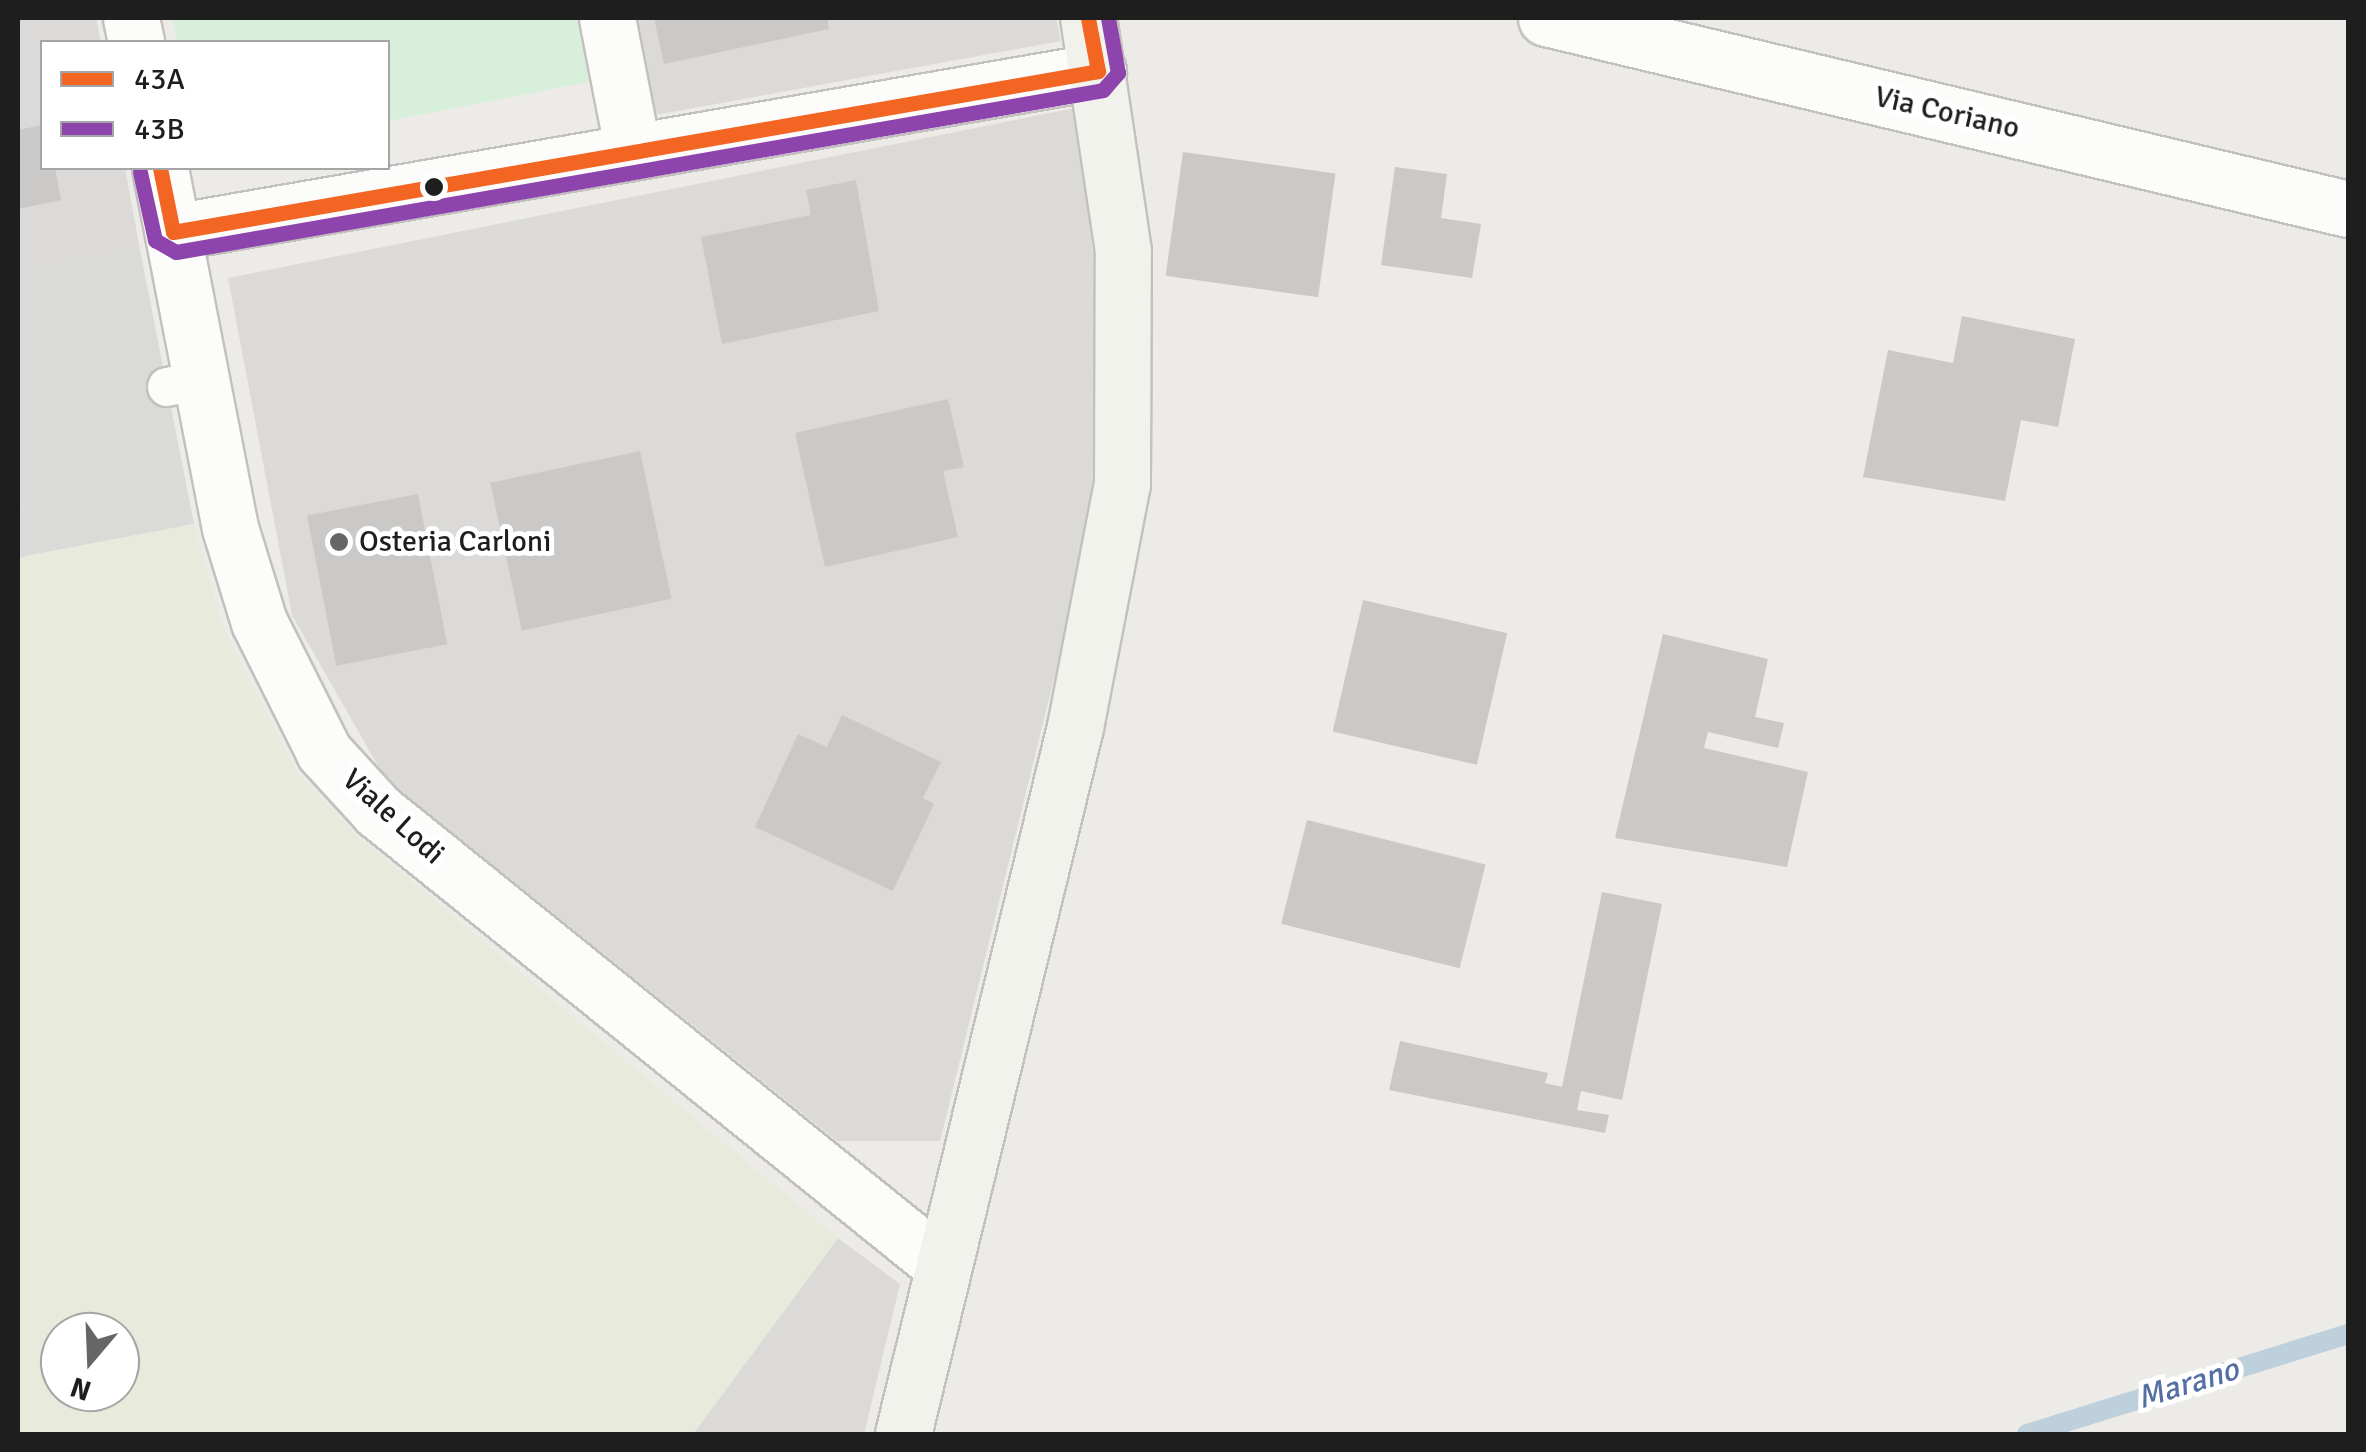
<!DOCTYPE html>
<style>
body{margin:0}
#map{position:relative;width:2366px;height:1452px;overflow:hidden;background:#ecebe7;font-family:Signika,sans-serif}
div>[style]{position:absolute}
.residential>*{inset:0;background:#dbdad8}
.religious>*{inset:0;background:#dadad8}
.farmland>*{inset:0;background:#e8ebdb}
.park>*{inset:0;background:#d7efdb}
.stream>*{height:20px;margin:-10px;padding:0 10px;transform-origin:10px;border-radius:10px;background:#bed0dc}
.building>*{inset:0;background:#cac9c7;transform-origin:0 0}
.roads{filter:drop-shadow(2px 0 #c2c1bf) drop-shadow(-2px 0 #c2c1bf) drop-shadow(0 2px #c2c1bf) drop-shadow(0 -2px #c2c1bf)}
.service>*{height:38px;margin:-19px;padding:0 19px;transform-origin:19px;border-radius:19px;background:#fcfcfb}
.minor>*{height:55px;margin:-27.5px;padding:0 27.5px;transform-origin:27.5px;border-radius:27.5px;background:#fcfcfb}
.secondary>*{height:55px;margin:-27.5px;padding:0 27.5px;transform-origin:27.5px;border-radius:27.5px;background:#f0f2eb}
.bus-1>*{height:15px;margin:-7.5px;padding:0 7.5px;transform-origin:7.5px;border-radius:7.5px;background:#f26522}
.bus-2>*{height:15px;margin:-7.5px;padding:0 7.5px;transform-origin:7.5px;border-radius:7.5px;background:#8e44ad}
.dots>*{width:28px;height:28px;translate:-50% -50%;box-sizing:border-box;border:5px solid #fff;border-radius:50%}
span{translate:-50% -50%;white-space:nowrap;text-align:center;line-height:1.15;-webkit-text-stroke:10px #fff;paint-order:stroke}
.street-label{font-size:30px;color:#1e1e1e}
.poi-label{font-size:30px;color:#1e1e1e}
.left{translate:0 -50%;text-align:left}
.water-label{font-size:32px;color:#556ea3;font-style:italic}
.frame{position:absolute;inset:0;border:20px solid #1e1e1e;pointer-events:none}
.legend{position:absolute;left:40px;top:40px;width:350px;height:130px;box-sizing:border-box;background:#fff;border:2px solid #a5a5a5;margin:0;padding:12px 18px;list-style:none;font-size:30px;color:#1e1e1e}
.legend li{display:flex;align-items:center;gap:20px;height:50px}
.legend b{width:50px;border:2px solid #a5a5a5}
.north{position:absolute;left:40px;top:1312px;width:100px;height:100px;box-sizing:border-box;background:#fff;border:2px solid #a5a5a5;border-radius:50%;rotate:199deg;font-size:28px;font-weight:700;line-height:40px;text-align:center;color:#1e1e1e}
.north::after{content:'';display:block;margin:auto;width:35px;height:45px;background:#666664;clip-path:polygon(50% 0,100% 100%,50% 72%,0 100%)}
</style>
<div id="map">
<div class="residential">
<i style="clip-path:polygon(18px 18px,96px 18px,101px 42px,42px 42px,42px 168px,125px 168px,140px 250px,18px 274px)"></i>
<i style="clip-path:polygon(635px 18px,1056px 18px,1061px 41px,655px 115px)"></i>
<i style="clip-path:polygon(1075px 108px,1101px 318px,1096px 456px,1076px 589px,940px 1141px,837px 1141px,385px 778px,292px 615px,228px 278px)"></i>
<i style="clip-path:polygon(18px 485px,31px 555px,18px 558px)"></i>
<i style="clip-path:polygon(838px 1238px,900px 1284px,864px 1434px,693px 1434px)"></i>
</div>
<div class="religious">
<i style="clip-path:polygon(140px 250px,194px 524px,31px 555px,18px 485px,18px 274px)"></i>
</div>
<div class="farmland">
<i style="clip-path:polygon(evenodd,194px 524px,223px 627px,297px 773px,359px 838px,838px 1238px,693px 1434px,18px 1434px,18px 558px,194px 524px,60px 1332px,120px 1332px,120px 1392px,60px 1392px,60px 1332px)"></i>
</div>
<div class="park">
<i style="clip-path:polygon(172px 18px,581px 18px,594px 81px,388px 121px,388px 42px,177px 42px)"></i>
</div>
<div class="stream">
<i style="left:2027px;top:1434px;width:336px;rotate:-17.3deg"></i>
</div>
<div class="building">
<i style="clip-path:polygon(654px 18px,827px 18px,829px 29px,664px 64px)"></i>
<i style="clip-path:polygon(42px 125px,42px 168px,55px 168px,61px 200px,18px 209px,18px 130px)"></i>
<i style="left:1183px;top:152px;width:154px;height:125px;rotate:8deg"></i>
<i style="clip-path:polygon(1395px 167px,1447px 174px,1441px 218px,1481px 224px,1472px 278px,1381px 265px)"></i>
<i style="clip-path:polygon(856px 180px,879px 311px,722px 344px,701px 237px,811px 215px,806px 190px)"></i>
<i style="clip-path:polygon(1962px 316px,2075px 339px,2058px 427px,2021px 420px,2005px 501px,1863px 477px,1888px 350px,1953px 363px)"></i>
<i style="clip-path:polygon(948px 399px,964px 467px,943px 471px,958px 537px,825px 567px,795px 433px)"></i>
<i style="left:640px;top:451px;width:151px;height:153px;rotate:78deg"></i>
<i style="left:418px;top:494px;width:153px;height:113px;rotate:79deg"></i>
<i style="left:1363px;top:600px;width:148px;height:135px;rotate:13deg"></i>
<i style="clip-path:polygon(1663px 634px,1768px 659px,1755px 717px,1784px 723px,1778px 748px,1708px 732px,1704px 748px,1808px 772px,1787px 867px,1615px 838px)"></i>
<i style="clip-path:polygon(842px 715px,941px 762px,923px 798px,934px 804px,893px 891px,755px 827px,798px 734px,827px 747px)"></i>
<i style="left:1307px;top:820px;width:184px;height:107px;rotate:14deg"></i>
<i style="clip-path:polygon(1602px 892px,1662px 904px,1622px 1100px,1581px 1091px,1577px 1110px,1609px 1115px,1605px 1133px,1389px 1090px,1400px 1041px,1548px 1073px,1545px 1083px,1562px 1087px)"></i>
</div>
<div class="roads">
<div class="service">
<i style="left:167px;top:387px;width:35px;rotate:-12deg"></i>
</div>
<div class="minor">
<i style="left:131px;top:18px;width:25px;rotate:78deg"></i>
<i style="left:607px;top:18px;width:136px;rotate:79deg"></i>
<i style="left:1546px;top:18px;width:824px;rotate:13.4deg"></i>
<i style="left:160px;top:168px;width:367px;rotate:79deg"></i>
<i style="left:230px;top:528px;width:98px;rotate:72.9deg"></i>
<i style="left:259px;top:622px;width:145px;rotate:63.4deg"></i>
<i style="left:324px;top:752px;width:80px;rotate:47.5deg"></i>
<i style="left:378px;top:811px;width:722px;rotate:38.87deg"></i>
<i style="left:173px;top:232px;width:939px;rotate:-9.87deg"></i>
</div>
<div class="secondary">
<i style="left:903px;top:1434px;width:728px;rotate:-76.33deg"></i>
<i style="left:1075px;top:727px;width:248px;rotate:-79.1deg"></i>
<i style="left:1122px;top:484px;width:233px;rotate:-89.8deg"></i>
<i style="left:1123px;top:251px;width:236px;rotate:-98.5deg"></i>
</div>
</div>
<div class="bus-1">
<i style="left:160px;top:168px;width:65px;rotate:78.5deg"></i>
<i style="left:173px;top:232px;width:939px;rotate:-9.87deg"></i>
<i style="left:1098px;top:71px;width:54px;rotate:-100.7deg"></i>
</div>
<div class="bus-2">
<i style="left:140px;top:172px;width:70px;rotate:77.6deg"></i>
<i style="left:155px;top:240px;width:24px;rotate:30deg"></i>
<i style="left:176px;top:252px;width:941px;rotate:-9.91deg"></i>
<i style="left:1103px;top:90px;width:23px;rotate:-49deg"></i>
<i style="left:1118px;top:73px;width:56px;rotate:-100.3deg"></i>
</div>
<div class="dots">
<i style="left:434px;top:187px;background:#1e1e1e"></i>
<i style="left:339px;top:542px;background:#666664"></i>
</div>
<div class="street-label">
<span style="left:1947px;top:113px;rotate:13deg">Via Coriano</span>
<span style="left:393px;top:817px;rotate:42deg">Viale Lodi</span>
</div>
<div class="poi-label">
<span class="left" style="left:359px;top:542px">Osteria Carloni</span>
</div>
<div class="water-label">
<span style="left:2188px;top:1384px;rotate:-17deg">Marano</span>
</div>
<div class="frame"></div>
<ul class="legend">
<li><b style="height:12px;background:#f26522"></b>43A</li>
<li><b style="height:12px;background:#8e44ad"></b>43B</li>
</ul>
<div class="north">N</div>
</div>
